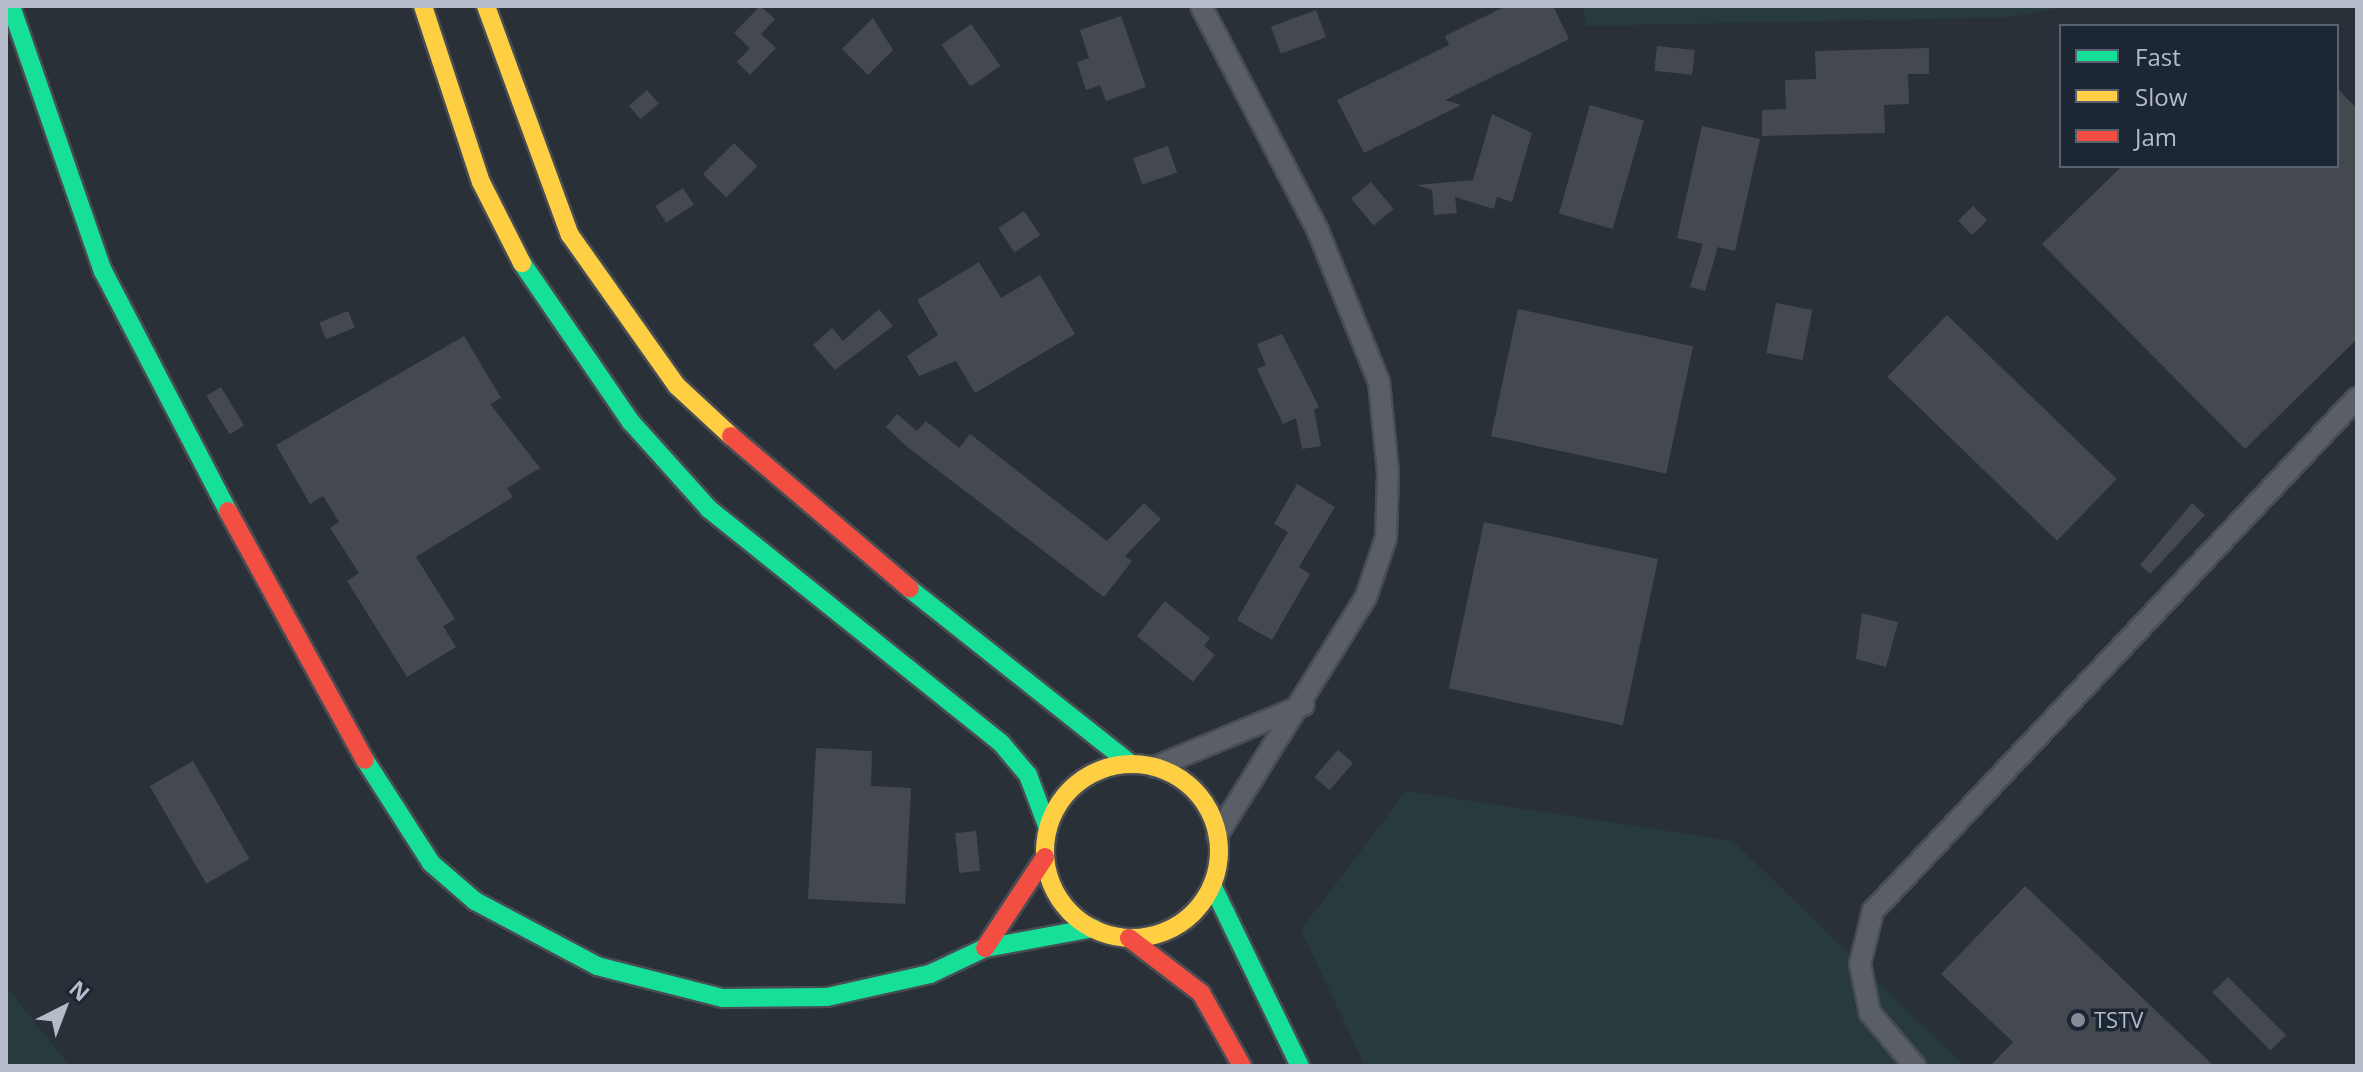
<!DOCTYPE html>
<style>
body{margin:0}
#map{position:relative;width:2363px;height:1072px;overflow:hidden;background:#2a3038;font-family:"Open Sans",sans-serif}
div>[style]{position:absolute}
.green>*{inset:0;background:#273a3e}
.building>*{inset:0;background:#444950;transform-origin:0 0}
.roads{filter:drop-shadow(2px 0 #484c53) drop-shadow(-2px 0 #484c53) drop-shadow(0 2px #484c53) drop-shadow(0 -2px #484c53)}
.street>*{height:20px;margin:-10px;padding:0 10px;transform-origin:10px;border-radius:10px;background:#5a5e66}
.fast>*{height:18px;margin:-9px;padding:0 9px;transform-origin:9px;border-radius:9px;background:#16e098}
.slow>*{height:18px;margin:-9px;padding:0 9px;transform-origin:9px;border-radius:9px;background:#ffcf43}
.slow>.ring{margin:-9px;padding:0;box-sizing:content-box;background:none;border:18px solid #ffcf43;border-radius:50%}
.jam>*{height:18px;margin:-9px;padding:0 9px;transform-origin:9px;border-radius:9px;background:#f24e42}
.dots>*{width:22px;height:22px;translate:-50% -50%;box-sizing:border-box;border:4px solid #1d2633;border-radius:50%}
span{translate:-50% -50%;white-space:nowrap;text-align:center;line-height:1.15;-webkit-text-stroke:7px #1d2633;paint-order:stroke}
.poi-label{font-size:22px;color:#b4bcc9}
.left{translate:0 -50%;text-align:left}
.frame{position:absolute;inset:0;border:8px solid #b4bcc9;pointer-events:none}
.legend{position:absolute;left:2059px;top:24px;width:280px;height:144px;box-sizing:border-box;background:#1d2633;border:2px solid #59626f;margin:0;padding:10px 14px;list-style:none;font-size:24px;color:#b4bcc9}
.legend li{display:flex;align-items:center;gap:16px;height:40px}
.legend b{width:40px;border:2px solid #59626f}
.north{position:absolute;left:24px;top:968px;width:80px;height:80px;-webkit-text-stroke:6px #1d2633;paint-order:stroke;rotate:42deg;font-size:22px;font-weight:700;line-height:32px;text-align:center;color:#b4bcc9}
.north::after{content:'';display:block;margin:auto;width:28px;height:36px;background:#b4bcc9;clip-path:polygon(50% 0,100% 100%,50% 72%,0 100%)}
</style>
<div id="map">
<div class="green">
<i style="clip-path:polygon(1584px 6px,2071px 6px,2011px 17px,1585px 26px)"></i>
<i style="clip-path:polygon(1406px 791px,1733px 841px,1964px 1066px,1365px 1066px,1301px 930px)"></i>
<i style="clip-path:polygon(6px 986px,70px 1066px,6px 1066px)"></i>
</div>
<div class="building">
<i style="clip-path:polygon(760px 6px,775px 19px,761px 34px,776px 48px,750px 75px,737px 62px,750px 48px,734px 33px)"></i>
<i style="clip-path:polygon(1506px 6px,1553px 6px,1569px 39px,1445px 100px,1461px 105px,1364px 153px,1337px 100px,1449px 45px,1445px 36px)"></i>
<i style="left:1316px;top:10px;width:29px;height:48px;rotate:70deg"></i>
<i style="clip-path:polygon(1121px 16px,1146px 87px,1106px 101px,1100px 85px,1086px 90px,1077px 62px,1089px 58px,1080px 30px)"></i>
<i style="clip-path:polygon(873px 18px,893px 50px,868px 75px,842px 49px)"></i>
<i style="left:971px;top:24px;width:51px;height:36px;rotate:55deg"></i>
<i style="left:1657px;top:46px;width:38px;height:25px;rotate:6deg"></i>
<i style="clip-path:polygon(1929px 48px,1929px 74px,1908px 74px,1909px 104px,1884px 105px,1885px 133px,1762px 136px,1762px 110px,1786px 109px,1785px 80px,1816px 79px,1815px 51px)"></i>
<i style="clip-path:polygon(2337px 88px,2357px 109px,2357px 339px,2245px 449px,2042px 244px,2122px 166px,2337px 166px)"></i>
<i style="left:647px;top:90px;width:18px;height:24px;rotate:49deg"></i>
<i style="left:1590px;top:105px;width:56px;height:113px;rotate:16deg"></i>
<i style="clip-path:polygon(1492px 114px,1532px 133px,1512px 202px,1497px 197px,1494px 209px,1455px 197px,1457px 213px,1434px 215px,1432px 190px,1417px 185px,1473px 180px)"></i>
<i style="clip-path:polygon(1702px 126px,1760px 139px,1735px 251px,1718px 247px,1705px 291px,1690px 287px,1703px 244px,1677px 238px)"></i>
<i style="left:734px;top:143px;width:33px;height:44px;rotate:45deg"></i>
<i style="left:1168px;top:146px;width:28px;height:37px;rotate:71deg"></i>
<i style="left:1371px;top:182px;width:35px;height:26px;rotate:50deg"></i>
<i style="left:683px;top:188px;width:20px;height:33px;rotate:57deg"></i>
<i style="left:1973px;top:206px;width:20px;height:21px;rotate:45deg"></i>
<i style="left:1024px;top:211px;width:29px;height:31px;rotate:56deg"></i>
<i style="clip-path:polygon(979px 262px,1001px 298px,1040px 275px,1075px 334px,975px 393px,956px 361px,919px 376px,907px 356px,938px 335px,917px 300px)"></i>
<i style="left:1776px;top:303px;width:37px;height:51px;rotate:11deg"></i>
<i style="clip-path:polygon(879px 309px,893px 326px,835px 370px,813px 345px,832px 328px,843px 341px)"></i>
<i style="left:1518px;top:309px;width:179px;height:130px;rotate:12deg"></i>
<i style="left:348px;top:311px;width:18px;height:31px;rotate:68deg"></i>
<i style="left:1947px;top:315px;width:236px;height:86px;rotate:44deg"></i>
<i style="clip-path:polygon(1282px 334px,1319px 407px,1314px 410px,1321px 446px,1302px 449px,1296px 418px,1283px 424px,1257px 369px,1266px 365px,1257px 344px)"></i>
<i style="clip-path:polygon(464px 336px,501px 398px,490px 404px,540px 468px,507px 488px,513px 497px,416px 557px,455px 619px,443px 626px,456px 647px,407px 677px,347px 581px,359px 573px,330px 528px,339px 522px,323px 496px,310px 504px,276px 445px)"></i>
<i style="left:221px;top:387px;width:45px;height:17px;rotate:59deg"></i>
<i style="clip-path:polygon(897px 414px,917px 431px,926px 421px,959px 448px,970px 434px,1107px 541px,1144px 503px,1161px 519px,1125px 556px,1132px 561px,1104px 597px,906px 446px,886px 427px)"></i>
<i style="clip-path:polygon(1297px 484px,1335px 507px,1299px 567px,1310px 574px,1272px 640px,1237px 620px,1288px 532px,1274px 524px)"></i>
<i style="clip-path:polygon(2192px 503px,2205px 515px,2150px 574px,2140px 565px)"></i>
<i style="left:1484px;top:522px;width:178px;height:170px;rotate:12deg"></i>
<i style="clip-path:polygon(1165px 601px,1210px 638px,1204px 646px,1215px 655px,1193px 682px,1137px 636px)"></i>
<i style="clip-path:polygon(1862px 613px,1898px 622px,1886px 667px,1856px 659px)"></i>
<i style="clip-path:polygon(816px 748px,872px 751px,871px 786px,911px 788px,905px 904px,808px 899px)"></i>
<i style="left:1338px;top:750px;width:20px;height:36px;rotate:41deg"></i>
<i style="left:193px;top:761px;width:113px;height:50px;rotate:60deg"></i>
<i style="left:976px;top:831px;width:40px;height:21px;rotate:84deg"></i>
<i style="clip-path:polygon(2025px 886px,2214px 1066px,1990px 1066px,2013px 1042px,1941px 974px)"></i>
<i style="left:2228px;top:977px;width:82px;height:22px;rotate:45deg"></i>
</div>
<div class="roads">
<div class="street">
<i style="left:1201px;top:6px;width:254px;rotate:62.5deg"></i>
<i style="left:1318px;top:231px;width:163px;rotate:68deg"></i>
<i style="left:1379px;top:382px;width:90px;rotate:84.3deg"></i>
<i style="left:1388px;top:472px;width:66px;rotate:91.7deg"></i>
<i style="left:1386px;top:538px;width:62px;rotate:108.7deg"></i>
<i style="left:1366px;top:597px;width:281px;rotate:122deg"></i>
<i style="left:1155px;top:767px;width:161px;rotate:-22.6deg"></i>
<i style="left:1915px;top:1066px;width:70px;rotate:-130.3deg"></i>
<i style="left:1870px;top:1013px;width:50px;rotate:-101.5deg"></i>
<i style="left:1860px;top:964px;width:55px;rotate:-76.2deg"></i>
<i style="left:1873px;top:911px;width:705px;rotate:-46.67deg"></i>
</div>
<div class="fast">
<i style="left:11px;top:6px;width:281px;rotate:70.9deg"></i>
<i style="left:103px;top:271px;width:271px;rotate:62.5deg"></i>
<i style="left:522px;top:263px;width:193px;rotate:55.6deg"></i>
<i style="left:631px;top:422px;width:117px;rotate:48.1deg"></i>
<i style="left:709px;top:509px;width:374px;rotate:38.7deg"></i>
<i style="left:1001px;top:743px;width:42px;rotate:49.8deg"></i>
<i style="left:1028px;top:775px;width:57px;rotate:69.3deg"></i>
<i style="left:910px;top:589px;width:282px;rotate:38.4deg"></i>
<i style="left:365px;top:760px;width:122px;rotate:57.3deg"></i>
<i style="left:431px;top:863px;width:58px;rotate:40.8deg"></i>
<i style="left:475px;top:901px;width:138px;rotate:28deg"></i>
<i style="left:597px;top:966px;width:130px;rotate:14.3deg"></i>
<i style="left:723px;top:998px;width:104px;rotate:-0.6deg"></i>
<i style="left:827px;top:997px;width:106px;rotate:-12.6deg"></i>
<i style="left:930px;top:974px;width:61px;rotate:-25.3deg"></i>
<i style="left:985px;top:948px;width:110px;rotate:-10.5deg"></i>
<i style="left:1212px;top:885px;width:201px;rotate:64.1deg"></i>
</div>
<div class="slow">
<i style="left:423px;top:6px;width:185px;rotate:71.8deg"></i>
<i style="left:481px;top:182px;width:91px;rotate:63.2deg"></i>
<i style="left:486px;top:6px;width:244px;rotate:69.9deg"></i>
<i style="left:570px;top:235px;width:185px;rotate:54.7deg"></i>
<i style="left:677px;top:386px;width:74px;rotate:42.8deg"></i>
<i class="ring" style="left:1045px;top:764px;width:156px;height:156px"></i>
</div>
<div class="jam">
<i style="left:731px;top:436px;width:235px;rotate:40.5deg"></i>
<i style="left:228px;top:511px;width:284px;rotate:61.2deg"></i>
<i style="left:1129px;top:938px;width:91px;rotate:37.4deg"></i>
<i style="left:1201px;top:993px;width:84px;rotate:60.7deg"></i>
<i style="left:985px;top:948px;width:109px;rotate:-56.6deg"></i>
</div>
</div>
<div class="dots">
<i style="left:2078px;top:1020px;background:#848b96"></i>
</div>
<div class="poi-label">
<span class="left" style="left:2094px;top:1020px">TSTV</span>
</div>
<div class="frame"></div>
<ul class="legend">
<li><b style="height:10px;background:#16e098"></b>Fast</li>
<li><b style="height:10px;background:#ffcf43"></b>Slow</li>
<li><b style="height:10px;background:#f24e42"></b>Jam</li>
</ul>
<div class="north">N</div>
</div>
